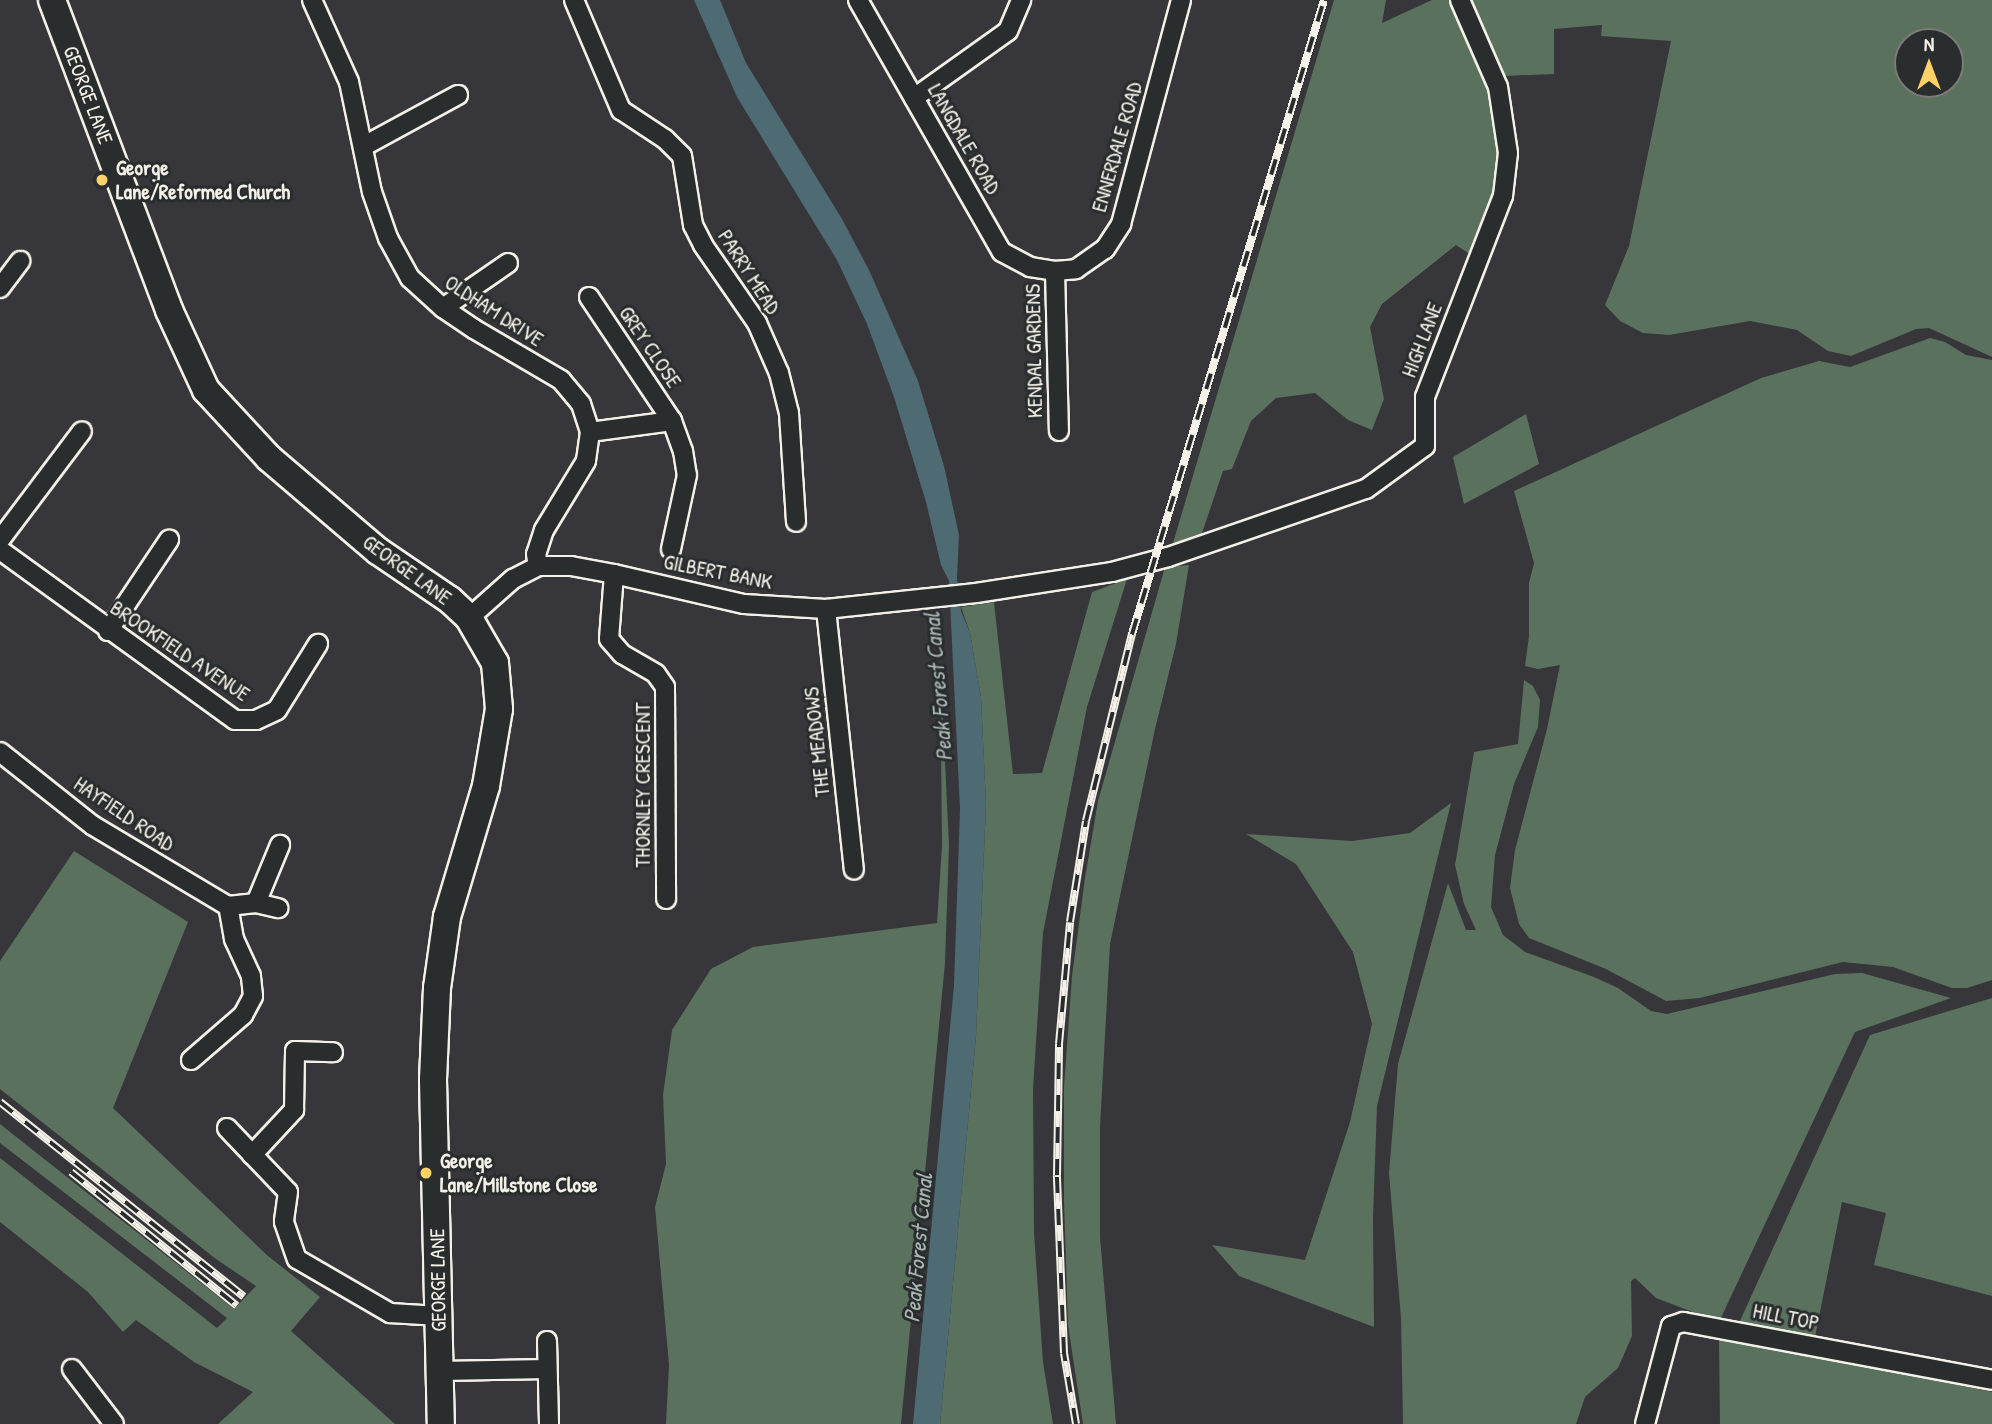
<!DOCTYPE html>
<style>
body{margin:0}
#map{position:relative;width:1992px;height:1424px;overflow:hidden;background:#37363a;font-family:"Patrick Hand",sans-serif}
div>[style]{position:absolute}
.green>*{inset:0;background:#5a715d}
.water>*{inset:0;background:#4e6a72}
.roads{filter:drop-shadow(2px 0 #f4f1e8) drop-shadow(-2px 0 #f4f1e8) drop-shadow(0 2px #f4f1e8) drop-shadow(0 -2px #f4f1e8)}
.street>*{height:18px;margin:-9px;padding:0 9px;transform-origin:9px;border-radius:9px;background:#2a2d2e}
.primary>*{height:26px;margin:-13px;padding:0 13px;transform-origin:13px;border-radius:13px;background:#2a2d2e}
.rail>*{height:8px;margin-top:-4px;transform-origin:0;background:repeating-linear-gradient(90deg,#2a2d2e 0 16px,#f4f1e8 0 32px);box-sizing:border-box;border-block:2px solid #f4f1e8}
.dots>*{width:19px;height:19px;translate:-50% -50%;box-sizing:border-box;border:4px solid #2a2d2e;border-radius:50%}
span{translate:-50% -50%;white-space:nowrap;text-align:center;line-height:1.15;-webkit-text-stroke:6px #2a2d2e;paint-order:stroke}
.street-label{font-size:21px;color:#f4f1e8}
.poi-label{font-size:21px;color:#f4f1e8;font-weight:700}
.left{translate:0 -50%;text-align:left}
.water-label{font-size:23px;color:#a9b4b3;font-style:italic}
.north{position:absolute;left:1894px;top:28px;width:70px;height:70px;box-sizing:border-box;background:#2a2d2e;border:2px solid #7b7b78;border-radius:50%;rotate:0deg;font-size:19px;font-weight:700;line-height:28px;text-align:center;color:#f4f1e8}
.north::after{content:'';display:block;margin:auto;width:24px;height:32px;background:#ffd166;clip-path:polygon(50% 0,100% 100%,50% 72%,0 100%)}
</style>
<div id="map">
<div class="green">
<i style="clip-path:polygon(1334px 0,1386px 0,1382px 23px,1432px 0,1451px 0,1485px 79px,1494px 110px,1499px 145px,1494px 199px,1471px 255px,1456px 245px,1382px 304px,1370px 327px,1384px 399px,1372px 430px,1348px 420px,1315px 393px,1276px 398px,1251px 421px,1232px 469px,1223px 471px,1201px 536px,1173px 543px)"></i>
<i style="clip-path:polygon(evenodd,1467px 0,1992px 0,1992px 357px,1929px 328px,1916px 329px,1851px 356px,1828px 351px,1797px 330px,1750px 321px,1669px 335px,1643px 333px,1620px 321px,1605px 305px,1629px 246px,1671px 41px,1601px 36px,1602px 25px,1554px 29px,1554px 74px,1504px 76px,1467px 0,1908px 42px,1950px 42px,1950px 84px,1908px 84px,1908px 42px)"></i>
<i style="clip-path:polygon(1930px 338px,1945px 342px,1966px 355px,1992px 360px,1992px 980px,1967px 988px,1952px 988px,1893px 967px,1843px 962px,1700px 998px,1666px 1001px,1606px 969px,1529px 938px,1519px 924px,1510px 888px,1515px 850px,1547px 729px,1560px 665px,1538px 669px,1525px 666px,1529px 636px,1529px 583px,1534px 563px,1514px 491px,1761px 378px,1819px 361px,1850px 367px)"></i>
<i style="clip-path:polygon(1526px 414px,1539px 464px,1464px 504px,1453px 457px)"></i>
<i style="clip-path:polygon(1189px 565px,1176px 644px,1155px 729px,1110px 944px,1100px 1127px,1100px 1237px,1116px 1424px,1083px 1424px,1068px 1325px,1064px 1201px,1064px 1087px,1072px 976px,1085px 878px,1098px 801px,1165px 567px)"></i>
<i style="clip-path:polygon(1127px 579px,1087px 707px,1043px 933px,1033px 1089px,1034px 1233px,1043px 1362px,1053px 1424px,940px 1424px,976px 1036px,986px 805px,981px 697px,970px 633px,961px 607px,994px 602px,1013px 774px,1042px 773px,1092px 592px)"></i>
<i style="clip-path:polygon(940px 657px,949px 845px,945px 963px,901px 1424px,666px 1424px,669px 1365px,655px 1207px,666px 1164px,663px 1095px,672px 1030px,711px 969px,753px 947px,937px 923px,942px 845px)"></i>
<i style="clip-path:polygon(1524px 680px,1533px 686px,1540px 700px,1538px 727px,1514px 784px,1495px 855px,1491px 907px,1503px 935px,1525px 952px,1594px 977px,1618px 988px,1651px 1011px,1667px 1014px,1835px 974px,1862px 973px,1951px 998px,1855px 1032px,1719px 1322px,1656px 1298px,1635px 1278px,1631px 1281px,1632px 1336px,1618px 1368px,1585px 1397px,1576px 1424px,1403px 1424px,1401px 1318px,1389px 1173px,1398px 1064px,1448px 883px,1466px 930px,1476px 930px,1464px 904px,1455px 865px,1474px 752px,1518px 744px)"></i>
<i style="clip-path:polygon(1451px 803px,1377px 1106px,1373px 1218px,1374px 1327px,1239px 1276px,1212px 1245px,1305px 1260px,1350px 1122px,1372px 1024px,1353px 952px,1296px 864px,1246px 834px,1352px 841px,1410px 833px)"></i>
<i style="clip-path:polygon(74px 851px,188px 922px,113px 1108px,268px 1256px,320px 1297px,291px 1331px,395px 1424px,218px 1424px,253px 1392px,194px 1362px,136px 1320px,123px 1332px,88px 1292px,0 1222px,0 1158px,217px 1328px,227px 1318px,0 1143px,0 1124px,234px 1309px,256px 1286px,216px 1259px,0 1089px,0 961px)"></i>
<i style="clip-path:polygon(1992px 998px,1992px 1296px,1874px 1265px,1886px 1213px,1842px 1202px,1815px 1337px,1739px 1323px,1870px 1035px)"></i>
<i style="clip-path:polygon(1727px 1335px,1992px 1392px,1992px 1424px,1720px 1424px,1719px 1341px)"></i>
</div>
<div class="water">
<i style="clip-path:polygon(694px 0,720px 0,746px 63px,842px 219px,869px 270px,918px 381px,944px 466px,959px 535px,957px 578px,961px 611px,970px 633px,981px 697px,986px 805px,976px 1036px,940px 1424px,913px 1424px,954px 985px,960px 809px,949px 581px,941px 565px,926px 502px,894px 397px,867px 324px,837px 260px,737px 97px)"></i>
</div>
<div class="roads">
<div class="street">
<i style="left:312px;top:0;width:90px;rotate:65.7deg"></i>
<i style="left:349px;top:82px;width:112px;rotate:78.2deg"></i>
<i style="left:372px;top:192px;width:49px;rotate:70.8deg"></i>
<i style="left:388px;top:238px;width:46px;rotate:61.2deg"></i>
<i style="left:410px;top:278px;width:45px;rotate:42.3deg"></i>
<i style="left:443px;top:308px;width:37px;rotate:34deg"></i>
<i style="left:474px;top:329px;width:101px;rotate:30.4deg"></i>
<i style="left:561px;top:380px;width:31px;rotate:50deg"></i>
<i style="left:581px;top:404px;width:29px;rotate:72deg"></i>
<i style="left:590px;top:432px;width:29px;rotate:98deg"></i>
<i style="left:586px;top:461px;width:81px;rotate:121.3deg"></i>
<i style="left:544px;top:530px;width:25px;rotate:108deg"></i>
<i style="left:536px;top:554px;width:12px;rotate:81deg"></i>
<i style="left:574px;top:0;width:120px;rotate:66.9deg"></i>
<i style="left:621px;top:110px;width:53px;rotate:33.4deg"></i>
<i style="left:665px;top:139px;width:24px;rotate:45deg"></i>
<i style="left:682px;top:156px;width:70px;rotate:80.9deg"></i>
<i style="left:693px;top:225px;width:22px;rotate:63deg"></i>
<i style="left:703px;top:245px;width:95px;rotate:55.3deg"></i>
<i style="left:757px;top:323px;width:55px;rotate:66.3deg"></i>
<i style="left:779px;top:373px;width:41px;rotate:76deg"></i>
<i style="left:789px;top:413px;width:109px;rotate:86.3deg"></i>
<i style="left:858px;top:0;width:290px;rotate:60.3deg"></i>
<i style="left:1002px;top:252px;width:32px;rotate:28deg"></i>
<i style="left:1030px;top:267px;width:25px;rotate:9deg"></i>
<i style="left:1055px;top:271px;width:21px;rotate:-5deg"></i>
<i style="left:1076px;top:269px;width:35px;rotate:-35deg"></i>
<i style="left:1105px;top:249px;width:30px;rotate:-57deg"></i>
<i style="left:1121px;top:224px;width:232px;rotate:-75deg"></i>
<i style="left:914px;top:98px;width:115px;rotate:-35.5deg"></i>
<i style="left:1008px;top:31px;width:34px;rotate:-67deg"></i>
<i style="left:364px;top:146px;width:107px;rotate:-28.5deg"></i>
<i style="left:1055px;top:271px;width:160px;rotate:88.6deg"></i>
<i style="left:0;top:288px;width:34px;rotate:-53deg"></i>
<i style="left:589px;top:297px;width:149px;rotate:56.2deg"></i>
<i style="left:672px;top:421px;width:32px;rotate:70deg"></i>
<i style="left:683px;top:451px;width:24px;rotate:81deg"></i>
<i style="left:687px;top:475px;width:76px;rotate:102.2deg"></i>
<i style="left:443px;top:308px;width:79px;rotate:-34.7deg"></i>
<i style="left:590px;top:432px;width:83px;rotate:-7.6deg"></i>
<i style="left:0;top:540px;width:136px;rotate:-53deg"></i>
<i style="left:0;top:550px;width:290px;rotate:35.9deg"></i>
<i style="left:235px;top:720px;width:21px"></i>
<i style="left:256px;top:720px;width:23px;rotate:-25deg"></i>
<i style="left:277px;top:710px;width:78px;rotate:-58.2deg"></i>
<i style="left:614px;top:574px;width:65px;rotate:94.4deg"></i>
<i style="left:609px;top:639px;width:20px;rotate:49deg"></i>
<i style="left:622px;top:654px;width:39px;rotate:30deg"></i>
<i style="left:656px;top:674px;width:16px;rotate:55deg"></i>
<i style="left:665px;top:687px;width:212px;rotate:89.7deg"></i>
<i style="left:826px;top:609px;width:262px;rotate:83.9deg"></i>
<i style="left:469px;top:618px;width:59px;rotate:-41.6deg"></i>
<i style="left:513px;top:579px;width:28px;rotate:-27deg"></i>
<i style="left:538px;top:566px;width:33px"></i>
<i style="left:571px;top:566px;width:44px;rotate:10.5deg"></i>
<i style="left:614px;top:574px;width:133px;rotate:13deg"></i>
<i style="left:744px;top:604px;width:82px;rotate:3.5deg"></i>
<i style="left:826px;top:609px;width:151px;rotate:-6.1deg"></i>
<i style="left:976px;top:593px;width:138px;rotate:-8.8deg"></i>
<i style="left:1112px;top:572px;width:58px;rotate:-15deg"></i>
<i style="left:1168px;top:557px;width:209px;rotate:-19deg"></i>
<i style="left:1366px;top:489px;width:73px;rotate:-36.1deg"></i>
<i style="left:1425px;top:446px;width:49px;rotate:-90deg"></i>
<i style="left:1425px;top:397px;width:216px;rotate:-68.8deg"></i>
<i style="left:1503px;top:196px;width:43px;rotate:-83.4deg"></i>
<i style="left:1508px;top:153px;width:67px;rotate:-98.6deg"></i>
<i style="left:1498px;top:87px;width:95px;rotate:-113.6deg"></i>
<i style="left:108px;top:631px;width:110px;rotate:-56.2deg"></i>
<i style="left:0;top:752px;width:117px;rotate:38.4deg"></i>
<i style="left:92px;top:825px;width:158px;rotate:30.8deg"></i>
<i style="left:228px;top:906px;width:28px;rotate:-6deg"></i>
<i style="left:256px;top:903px;width:63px;rotate:-67.5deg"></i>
<i style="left:256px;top:903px;width:23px;rotate:13deg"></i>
<i style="left:191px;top:1060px;width:69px;rotate:-40.9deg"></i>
<i style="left:243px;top:1015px;width:21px;rotate:-62deg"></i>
<i style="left:253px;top:996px;width:20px;rotate:-96deg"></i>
<i style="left:251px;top:976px;width:41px;rotate:-114.7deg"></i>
<i style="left:234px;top:939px;width:34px;rotate:-100deg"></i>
<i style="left:227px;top:1128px;width:88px;rotate:46.4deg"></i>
<i style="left:288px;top:1192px;width:30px;rotate:98deg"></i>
<i style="left:284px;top:1222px;width:39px;rotate:71deg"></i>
<i style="left:297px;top:1259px;width:108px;rotate:30.1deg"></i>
<i style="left:390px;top:1313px;width:49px;rotate:3.5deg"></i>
<i style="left:252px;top:1155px;width:62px;rotate:-47deg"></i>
<i style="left:294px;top:1110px;width:59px;rotate:-89deg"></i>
<i style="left:295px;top:1051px;width:38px;rotate:2deg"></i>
<i style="left:547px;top:1341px;width:83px;rotate:88.6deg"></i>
<i style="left:72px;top:1369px;width:69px;rotate:52.6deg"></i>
<i style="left:440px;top:1371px;width:107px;rotate:-1.1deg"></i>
<i style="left:1645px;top:1424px;width:101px;rotate:-75.1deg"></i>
<i style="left:1671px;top:1326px;width:13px;rotate:-18deg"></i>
<i style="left:1683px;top:1322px;width:314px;rotate:10.6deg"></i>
</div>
<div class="primary">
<i style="left:52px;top:0;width:331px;rotate:69.3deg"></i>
<i style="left:169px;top:310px;width:88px;rotate:65.2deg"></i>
<i style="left:206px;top:390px;width:93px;rotate:47.2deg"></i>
<i style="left:269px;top:458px;width:143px;rotate:40.5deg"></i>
<i style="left:378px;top:551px;width:87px;rotate:34.2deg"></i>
<i style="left:450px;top:600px;width:26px;rotate:43deg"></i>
<i style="left:469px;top:618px;width:52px;rotate:60deg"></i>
<i style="left:495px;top:663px;width:46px;rotate:85deg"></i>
<i style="left:499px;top:709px;width:78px;rotate:99.6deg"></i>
<i style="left:486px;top:786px;width:137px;rotate:106.6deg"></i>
<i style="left:447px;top:917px;width:72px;rotate:98deg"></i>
<i style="left:437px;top:988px;width:92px;rotate:92.5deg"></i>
<i style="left:433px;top:1080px;width:344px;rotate:88.7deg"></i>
</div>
</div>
<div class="rail">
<i style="left:0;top:1102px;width:312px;rotate:38.6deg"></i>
<i style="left:71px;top:1172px;width:213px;rotate:38.9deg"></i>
<i style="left:1076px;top:1424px;width:72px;rotate:-99.6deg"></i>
<i style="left:1064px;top:1353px;width:178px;rotate:-92.3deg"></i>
<i style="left:1057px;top:1175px;width:131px;rotate:-89.1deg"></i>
<i style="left:1059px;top:1044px;width:122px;rotate:-84.8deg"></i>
<i style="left:1070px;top:922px;width:102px;rotate:-81deg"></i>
<i style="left:1086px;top:821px;width:193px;rotate:-76.2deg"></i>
<i style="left:1132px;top:634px;width:662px;rotate:-73.15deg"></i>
</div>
<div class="dots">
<i style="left:102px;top:180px;background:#ffd166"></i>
<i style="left:426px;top:1173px;background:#ffd166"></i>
</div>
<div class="street-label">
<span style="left:88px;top:95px;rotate:69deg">GEORGE LANE</span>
<span style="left:964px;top:139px;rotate:60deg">LANGDALE ROAD</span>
<span style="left:1117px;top:147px;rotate:-74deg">ENNERDALE ROAD</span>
<span style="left:749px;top:272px;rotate:57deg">PARRY MEAD</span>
<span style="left:494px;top:311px;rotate:33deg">OLDHAM DRIVE</span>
<span style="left:1422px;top:340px;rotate:-69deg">HIGH LANE</span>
<span style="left:650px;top:347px;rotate:56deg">GREY CLOSE</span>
<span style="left:1034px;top:351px;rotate:-91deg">KENDAL GARDENS</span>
<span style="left:407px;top:570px;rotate:36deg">GEORGE LANE</span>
<span style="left:718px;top:572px;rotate:11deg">GILBERT BANK</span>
<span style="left:180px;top:651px;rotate:34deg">BROOKFIELD AVENUE</span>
<span style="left:817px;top:742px;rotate:-96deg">THE MEADOWS</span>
<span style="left:643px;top:785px;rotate:-90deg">THORNLEY CRESCENT</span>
<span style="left:124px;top:814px;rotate:34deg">HAYFIELD ROAD</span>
<span style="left:438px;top:1280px;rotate:-91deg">GEORGE LANE</span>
<span style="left:1786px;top:1317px;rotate:11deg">HILL TOP</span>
</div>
<div class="poi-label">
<span class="left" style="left:116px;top:180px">George<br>Lane/Reformed Church</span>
<span class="left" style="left:440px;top:1173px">George<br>Lane/Millstone Close</span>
</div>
<div class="water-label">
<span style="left:938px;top:687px;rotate:-95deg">Peak Forest Canal</span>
<span style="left:918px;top:1248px;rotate:-85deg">Peak Forest Canal</span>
</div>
<div class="north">N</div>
</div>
